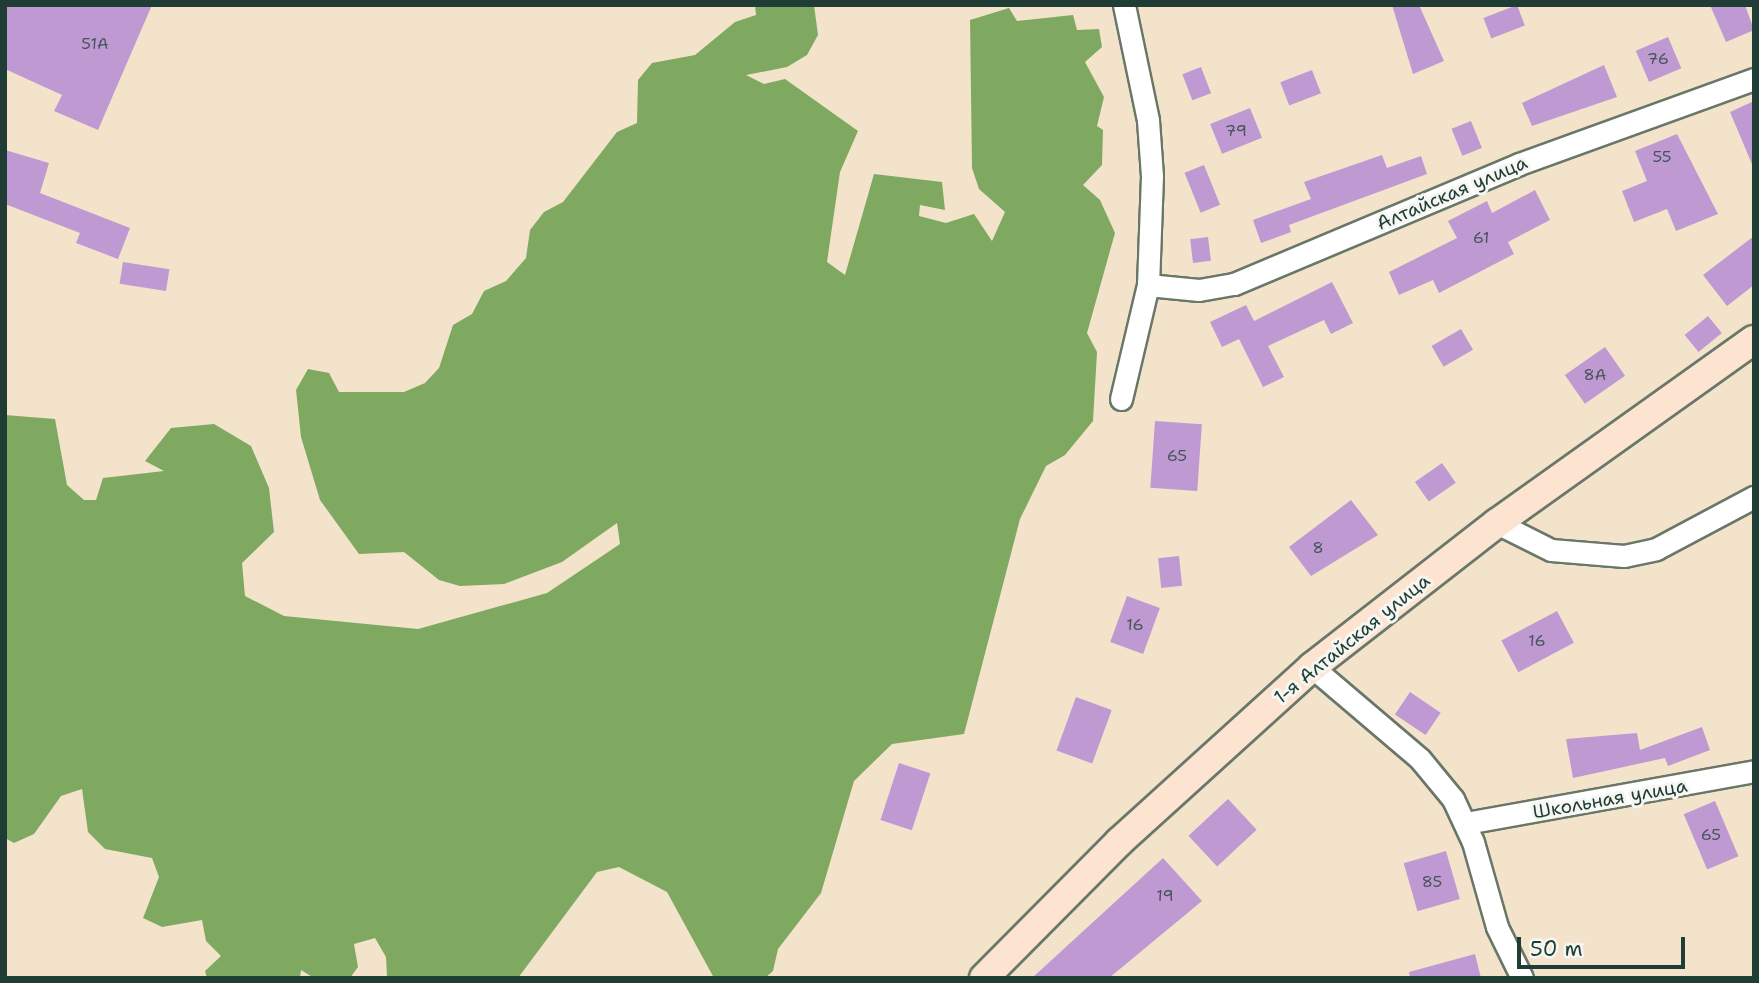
<!DOCTYPE html>
<meta charset="utf-8">
<style>
body{margin:0}
#map{position:relative;width:1759px;height:983px;overflow:hidden;background:#f3e3cb;font-family:"Shantell Sans",sans-serif}
div>[style]{position:absolute}
.forest>*{inset:0;background:#7fa960}
.building>*{inset:0;background:#bf9ad2;transform-origin:0 0}
.roads{filter:drop-shadow(2px 0 #697769) drop-shadow(-2px 0 #697769) drop-shadow(0 2px #697769) drop-shadow(0 -2px #697769)}
.street>*{height:21px;margin:-10.5px;padding:0 10.5px;transform-origin:10.5px;border-radius:10.5px;background:#fff}
.secondary>*{height:28px;margin:-14px;padding:0 14px;transform-origin:14px;border-radius:14px;background:#fde4d1}
span{translate:-50% -50%;white-space:nowrap;text-align:center;line-height:1.15;-webkit-text-stroke:6px #f6f6f2;paint-order:stroke}
.number-label{font-size:16px;color:#47545c}
.number-label span{-webkit-text-stroke-width:0}
.street-label{font-size:19px;color:#1f3d34}
.frame{position:absolute;inset:0;border:7px solid #1f3d34;pointer-events:none}
.scale{position:absolute;left:1517px;top:937px;width:168px;height:32px;box-sizing:border-box;border:4px solid #1f3d34;border-top:0;padding-left:9px;font-size:21px;line-height:24px;white-space:nowrap;color:#1f3d34;-webkit-text-stroke:5px #f6f6f2;paint-order:stroke}
</style>
<div id="map">
<div class="forest">
<i style="clip-path:polygon(755px 5px,814px 5px,818px 35px,807px 55px,787px 67px,746px 75px,764px 84px,785px 79px,858px 131px,840px 172px,827px 262px,845px 275px,874px 174px,942px 182px,945px 210px,920px 205px,919px 216px,946px 223px,974px 214px,992px 241px,1005px 212px,979px 189px,972px 168px,970px 20px,1009px 8px,1017px 21px,1073px 15px,1077px 30px,1099px 29px,1102px 47px,1085px 62px,1104px 97px,1097px 126px,1103px 130px,1102px 165px,1083px 185px,1100px 200px,1115px 233px,1087px 333px,1097px 352px,1093px 421px,1065px 455px,1046px 466px,1020px 519px,964px 734px,892px 744px,854px 781px,821px 893px,778px 949px,773px 971px,765px 978px,714px 978px,667px 892px,619px 867px,597px 872px,518px 978px,387px 978px,386px 957px,375px 938px,354px 944px,358px 967px,350px 978px,314px 978px,301px 970px,300px 978px,207px 978px,205px 971px,221px 956px,206px 941px,202px 920px,162px 927px,143px 918px,159px 877px,152px 858px,105px 849px,88px 832px,82px 789px,61px 796px,34px 834px,14px 843px,5px 838px,5px 415px,55px 419px,67px 485px,84px 500px,96px 500px,103px 478px,164px 471px,145px 461px,171px 428px,214px 424px,251px 446px,269px 488px,274px 532px,242px 563px,245px 596px,284px 616px,418px 629px,547px 593px,620px 544px,617px 523px,562px 562px,504px 584px,460px 586px,439px 580px,404px 552px,359px 554px,320px 500px,301px 437px,296px 390px,308px 369px,329px 373px,339px 392px,404px 392px,425px 383px,439px 368px,453px 325px,472px 314px,484px 291px,506px 281px,526px 258px,530px 230px,544px 212px,563px 202px,617px 132px,637px 123px,638px 80px,652px 63px,695px 55px,735px 22px,756px 15px)"></i>
</div>
<div class="building">
<i style="clip-path:polygon(5px 5px,152px 5px,98px 130px,54px 111px,62px 95px,5px 69px)"></i>
<i style="clip-path:polygon(1392px 5px,1419px 5px,1444px 61px,1413px 74px)"></i>
<i style="left:1517px;top:5px;width:22px;height:36px;rotate:69deg"></i>
<i style="clip-path:polygon(1710px 5px,1745px 5px,1754px 30px,1726px 42px)"></i>
<i style="left:1668px;top:37px;width:34px;height:35px;rotate:67deg"></i>
<i style="clip-path:polygon(1604px 65px,1617px 97px,1532px 126px,1522px 103px)"></i>
<i style="left:1201px;top:67px;width:28px;height:20px;rotate:69deg"></i>
<i style="left:1312px;top:70px;width:25px;height:34px;rotate:69deg"></i>
<i style="clip-path:polygon(1754px 101px,1754px 169px,1730px 112px)"></i>
<i style="left:1250px;top:108px;width:32px;height:43px;rotate:68deg"></i>
<i style="left:1471px;top:121px;width:29px;height:21px;rotate:68deg"></i>
<i style="clip-path:polygon(1677px 134px,1718px 214px,1676px 231px,1667px 209px,1634px 222px,1622px 191px,1647px 181px,1635px 151px)"></i>
<i style="clip-path:polygon(5px 150px,49px 163px,40px 193px,130px 228px,118px 259px,76px 243px,80px 233px,5px 204px)"></i>
<i style="clip-path:polygon(1382px 155px,1387px 168px,1421px 156px,1427px 174px,1289px 225px,1291px 232px,1261px 243px,1253px 220px,1311px 199px,1304px 182px)"></i>
<i style="left:1204px;top:165px;width:43px;height:21px;rotate:68deg"></i>
<i style="clip-path:polygon(1535px 190px,1550px 220px,1508px 242px,1514px 254px,1439px 293px,1433px 280px,1399px 295px,1389px 272px,1457px 238px,1448px 221px,1487px 201px,1492px 213px)"></i>
<i style="clip-path:polygon(1754px 236px,1754px 285px,1727px 306px,1703px 275px)"></i>
<i style="left:1208px;top:237px;width:24px;height:18px;rotate:83deg"></i>
<i style="left:123px;top:262px;width:47px;height:22px;rotate:9deg"></i>
<i style="clip-path:polygon(1332px 282px,1353px 323px,1331px 334px,1324px 320px,1268px 346px,1284px 377px,1263px 387px,1239px 339px,1222px 347px,1210px 322px,1246px 305px,1254px 321px)"></i>
<i style="left:1708px;top:316px;width:22px;height:30px;rotate:51deg"></i>
<i style="left:1461px;top:329px;width:24px;height:34px;rotate:60deg"></i>
<i style="left:1605px;top:347px;width:35px;height:49px;rotate:55deg"></i>
<i style="left:1155px;top:421px;width:47px;height:67px;rotate:4deg"></i>
<i style="left:1442px;top:463px;width:24px;height:33px;rotate:55deg"></i>
<i style="clip-path:polygon(1351px 500px,1378px 535px,1311px 576px,1289px 547px)"></i>
<i style="left:1179px;top:556px;width:30px;height:21px;rotate:84deg"></i>
<i style="left:1127px;top:596px;width:35px;height:49px;rotate:20deg"></i>
<i style="left:1557px;top:611px;width:36px;height:63px;rotate:62deg"></i>
<i style="left:1410px;top:692px;width:37px;height:27px;rotate:34deg"></i>
<i style="left:1076px;top:697px;width:38px;height:57px;rotate:20deg"></i>
<i style="clip-path:polygon(1702px 727px,1710px 750px,1668px 766px,1665px 758px,1573px 778px,1566px 739px,1637px 733px,1640px 750px)"></i>
<i style="left:899px;top:763px;width:33px;height:60px;rotate:18deg"></i>
<i style="left:1228px;top:799px;width:42px;height:54px;rotate:47deg"></i>
<i style="left:1715px;top:801px;width:60px;height:34px;rotate:67deg"></i>
<i style="left:1446px;top:851px;width:50px;height:44px;rotate:74deg"></i>
<i style="clip-path:polygon(1163px 858px,1202px 901px,1109px 978px,1032px 978px)"></i>
<i style="clip-path:polygon(1475px 954px,1481px 978px,1410px 978px,1409px 972px)"></i>
</div>
<div class="roads">
<div class="street">
<i style="left:1148px;top:285px;width:51px;rotate:5.6deg"></i>
<i style="left:1199px;top:290px;width:36px;rotate:-10deg"></i>
<i style="left:1234px;top:284px;width:309px;rotate:-22.8deg"></i>
<i style="left:1519px;top:164px;width:250px;rotate:-19.9deg"></i>
<i style="left:1121px;top:399px;width:117px;rotate:-76.7deg"></i>
<i style="left:1148px;top:285px;width:109px;rotate:-87.9deg"></i>
<i style="left:1152px;top:176px;width:56px;rotate:-94.1deg"></i>
<i style="left:1148px;top:120px;width:117px;rotate:-101.8deg"></i>
<i style="left:1497px;top:523px;width:60px;rotate:26.6deg"></i>
<i style="left:1551px;top:550px;width:73px;rotate:4.7deg"></i>
<i style="left:1624px;top:556px;width:33px;rotate:-12deg"></i>
<i style="left:1656px;top:549px;width:111px;rotate:-28deg"></i>
<i style="left:1312px;top:667px;width:142px;rotate:40.4deg"></i>
<i style="left:1420px;top:759px;width:52px;rotate:50.5deg"></i>
<i style="left:1453px;top:799px;width:47px;rotate:65.1deg"></i>
<i style="left:1473px;top:842px;width:88px;rotate:74.2deg"></i>
<i style="left:1497px;top:927px;width:57px;rotate:63.9deg"></i>
<i style="left:1466px;top:823px;width:293px;rotate:-10.2deg"></i>
</div>
<div class="secondary">
<i style="left:984px;top:978px;width:192px;rotate:-45.2deg"></i>
<i style="left:1119px;top:842px;width:261px;rotate:-42.2deg"></i>
<i style="left:1312px;top:667px;width:234px;rotate:-37.9deg"></i>
<i style="left:1497px;top:523px;width:315px;rotate:-35.5deg"></i>
</div>
</div>
<div class="number-label">
<span style="left:95px;top:44px">51А</span>
<span style="left:1658px;top:59px">76</span>
<span style="left:1236px;top:131px">79</span>
<span style="left:1662px;top:157px">55</span>
<span style="left:1481px;top:238px">61</span>
<span style="left:1595px;top:375px">8А</span>
<span style="left:1177px;top:456px">65</span>
<span style="left:1318px;top:548px">8</span>
<span style="left:1135px;top:625px">16</span>
<span style="left:1537px;top:641px">16</span>
<span style="left:1711px;top:835px">65</span>
<span style="left:1432px;top:882px">85</span>
<span style="left:1165px;top:896px">19</span>
</div>
<div class="street-label">
<span style="left:1452px;top:193px;rotate:-23deg">Алтайская улица</span>
<span style="left:1352px;top:639px;rotate:-39deg">1-я Алтайская улица</span>
<span style="left:1610px;top:799px;rotate:-10deg">Школьная улица</span>
</div>
<div class="frame"></div>
<div class="scale">50 m</div>
</div>
